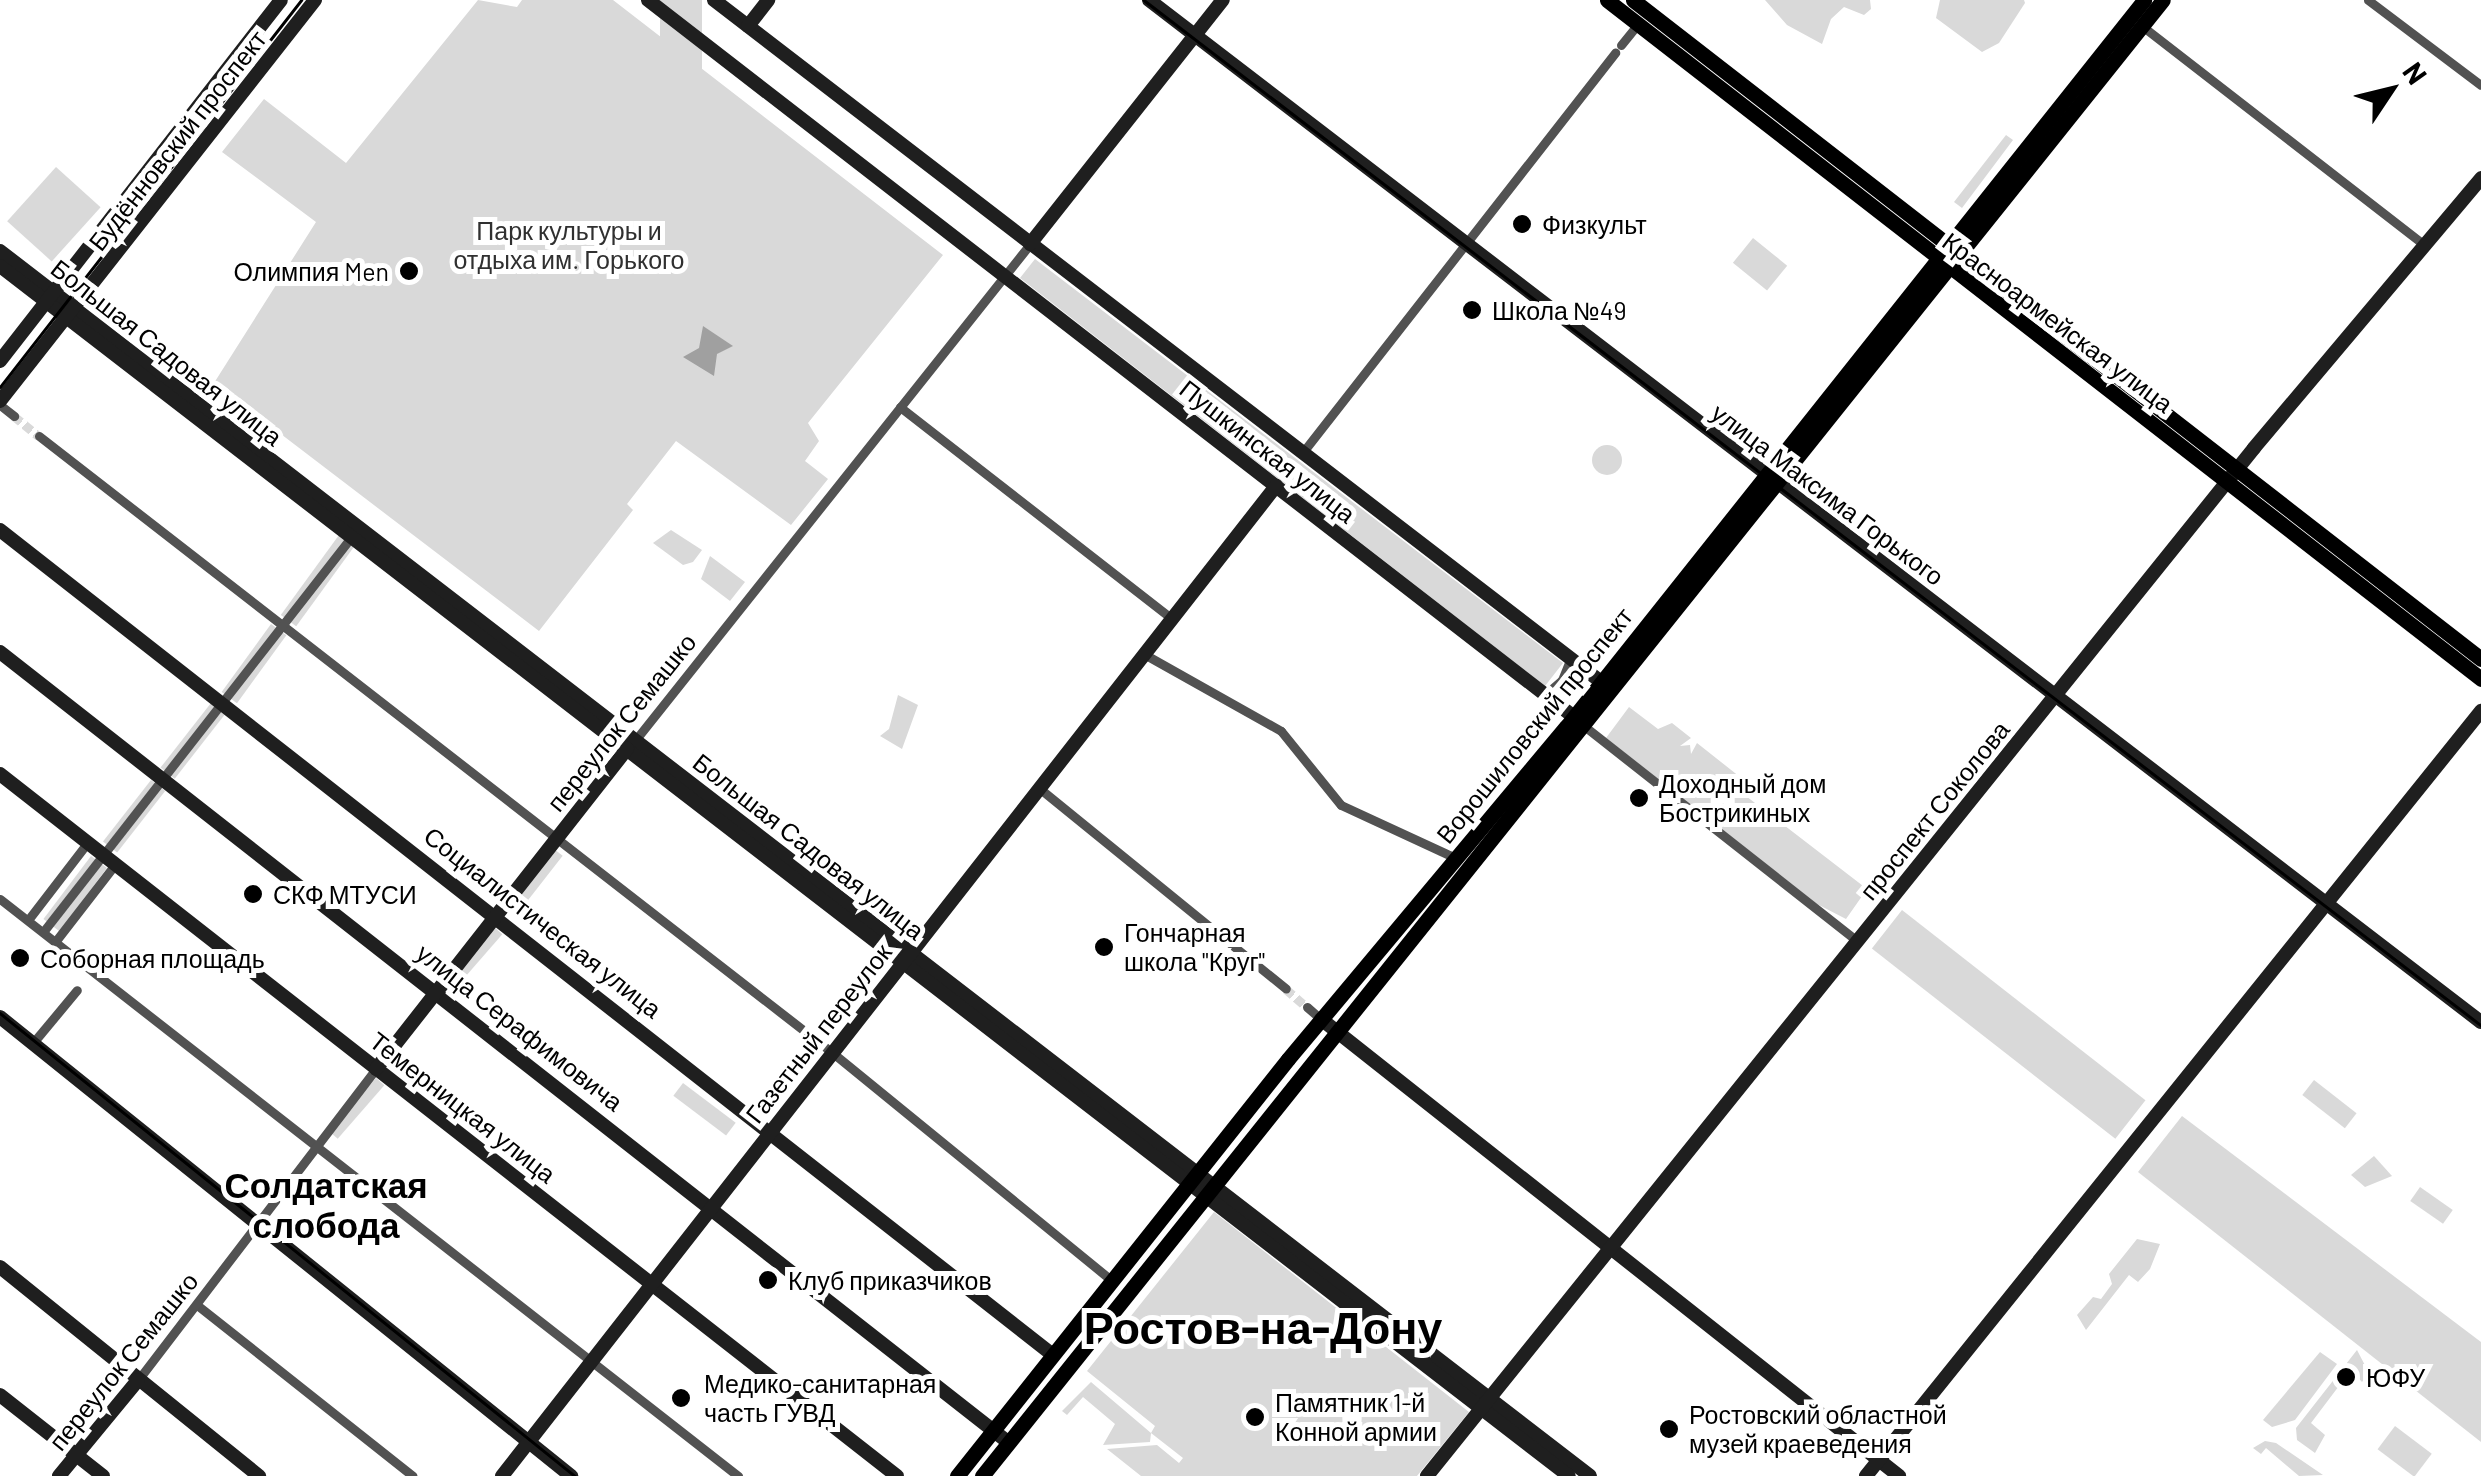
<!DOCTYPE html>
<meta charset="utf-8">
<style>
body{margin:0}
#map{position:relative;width:2481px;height:1476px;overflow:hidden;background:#fff;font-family:Barlow,sans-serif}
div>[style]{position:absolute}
.green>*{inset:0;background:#d9d9d9;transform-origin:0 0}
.round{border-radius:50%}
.water>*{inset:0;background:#a0a0a0}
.street-tunnel>*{height:9px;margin-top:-4.5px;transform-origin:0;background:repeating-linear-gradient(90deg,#d9d9d9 0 9px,transparent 0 13.5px)}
.street>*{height:9px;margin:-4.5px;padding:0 4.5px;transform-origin:4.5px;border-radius:4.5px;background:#525252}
.secondary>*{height:14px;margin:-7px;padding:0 7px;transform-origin:7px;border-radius:7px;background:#1f1f1f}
.primary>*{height:15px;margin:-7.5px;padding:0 7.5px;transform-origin:7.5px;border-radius:7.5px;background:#000}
.tram>*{height:2.5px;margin:-1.25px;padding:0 1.25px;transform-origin:1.25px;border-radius:1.25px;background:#000}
.dots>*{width:28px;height:28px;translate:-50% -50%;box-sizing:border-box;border:5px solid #fff;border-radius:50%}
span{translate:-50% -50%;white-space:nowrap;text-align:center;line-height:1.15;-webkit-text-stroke:10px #fff;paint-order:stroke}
.street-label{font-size:25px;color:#000}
.poi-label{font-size:25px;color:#000}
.left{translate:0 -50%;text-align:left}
.right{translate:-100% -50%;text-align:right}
.park-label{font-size:25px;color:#303030}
.district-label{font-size:35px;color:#000;font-weight:700}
.town-label{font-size:45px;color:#000;font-weight:700}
.north{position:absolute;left:2341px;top:40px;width:100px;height:100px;-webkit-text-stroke:8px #fff;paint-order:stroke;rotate:55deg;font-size:28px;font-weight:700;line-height:40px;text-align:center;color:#000}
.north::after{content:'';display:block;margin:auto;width:35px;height:45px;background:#000;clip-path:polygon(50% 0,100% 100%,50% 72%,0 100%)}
</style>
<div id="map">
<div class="green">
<i style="clip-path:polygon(478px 0,517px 7px,522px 0,613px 0,943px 255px,808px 423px,819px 441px,805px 461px,828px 479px,791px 525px,676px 441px,627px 504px,633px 510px,539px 631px,214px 383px,316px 222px,222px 152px,264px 99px,346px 163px)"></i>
<i style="left:660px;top:0;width:42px;height:429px"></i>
<i style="clip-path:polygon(1765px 0,1870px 0,1871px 9px,1864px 15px,1844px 7px,1831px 19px,1822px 44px,1787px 25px)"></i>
<i style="clip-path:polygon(1940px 0,2024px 0,2025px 3px,1999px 43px,1982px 52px,1936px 18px)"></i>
<i style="clip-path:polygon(2006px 135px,2013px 140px,1962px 208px,1954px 202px)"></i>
<i style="left:56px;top:167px;width:60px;height:73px;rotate:42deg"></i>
<i style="left:1753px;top:238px;width:44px;height:32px;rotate:39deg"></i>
<i style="clip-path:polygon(1035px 259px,1563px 663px,1545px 686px,1020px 278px)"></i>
<i class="round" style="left:1592px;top:445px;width:30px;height:30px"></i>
<i style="clip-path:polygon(671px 530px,702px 550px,693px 562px,683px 565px,653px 543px)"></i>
<i style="left:339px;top:535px;width:19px;height:99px;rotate:36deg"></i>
<i style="clip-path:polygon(710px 556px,745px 582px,730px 601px,701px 579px)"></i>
<i style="left:271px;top:624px;width:19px;height:84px;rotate:36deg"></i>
<i style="clip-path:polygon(898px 695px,918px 705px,902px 749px,880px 736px,889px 729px)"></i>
<i style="left:211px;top:703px;width:18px;height:82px;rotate:38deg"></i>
<i style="clip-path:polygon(1629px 707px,1658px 729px,1672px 723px,1691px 738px,1680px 746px,1690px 745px,1691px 754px,1697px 743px,1740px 777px,1733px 786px,1867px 889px,1846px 919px,1817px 904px,1606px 738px)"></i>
<i style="left:151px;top:780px;width:18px;height:78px;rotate:38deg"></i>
<i style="left:554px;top:849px;width:11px;height:76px;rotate:38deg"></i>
<i style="left:91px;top:856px;width:20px;height:79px;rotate:37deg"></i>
<i style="left:1902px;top:910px;width:309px;height:49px;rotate:38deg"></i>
<i style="left:494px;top:927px;width:11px;height:73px;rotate:41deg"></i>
<i style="left:376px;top:1078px;width:11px;height:71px;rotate:41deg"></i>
<i style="left:2314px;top:1080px;width:54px;height:19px;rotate:38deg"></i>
<i style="left:683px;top:1083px;width:66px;height:16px;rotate:37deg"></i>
<i style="clip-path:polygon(2182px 1116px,2481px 1342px,2481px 1442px,2138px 1172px)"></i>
<i style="clip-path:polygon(2374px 1156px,2392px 1176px,2365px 1187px,2351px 1175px)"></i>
<i style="left:2420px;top:1187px;width:40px;height:17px;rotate:35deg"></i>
<i style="clip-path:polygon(1214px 1212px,1469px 1412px,1417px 1476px,1141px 1476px,1107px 1449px,1157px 1445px,1179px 1463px,1183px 1458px,1151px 1433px,1150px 1442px,1103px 1445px,1115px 1424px,1083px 1397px,1067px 1415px,1062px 1411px,1091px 1382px,1151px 1433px,1155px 1426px,1087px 1371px)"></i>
<i style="clip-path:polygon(2137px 1239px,2160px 1244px,2150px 1269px,2138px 1282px,2129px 1275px,2086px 1330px,2077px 1315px,2093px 1297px,2101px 1299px,2112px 1284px,2109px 1274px)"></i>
<i style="clip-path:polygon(2357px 1350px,2369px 1373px,2362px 1382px,2351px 1370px,2311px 1423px,2325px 1435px,2315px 1453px,2297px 1440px,2296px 1428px)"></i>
<i style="clip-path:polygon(2320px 1352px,2337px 1364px,2295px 1420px,2272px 1427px,2263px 1420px)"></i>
<i style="left:2395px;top:1426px;width:46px;height:29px;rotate:37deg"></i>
<i style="clip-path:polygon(2265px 1441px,2276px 1443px,2323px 1475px,2299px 1476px,2266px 1448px,2261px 1454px,2253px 1448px)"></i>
</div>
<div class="water">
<i style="clip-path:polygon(703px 326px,733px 346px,717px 354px,714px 376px,683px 357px,699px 348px)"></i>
</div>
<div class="street-tunnel">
<i style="left:14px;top:416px;width:32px;rotate:39deg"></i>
<i style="left:1286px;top:989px;width:28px;rotate:41deg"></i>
</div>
<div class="street">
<i style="left:2368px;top:0;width:141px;rotate:37deg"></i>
<i style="left:2142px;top:26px;width:359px;rotate:37.8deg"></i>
<i style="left:1621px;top:45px;width:27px;rotate:-51deg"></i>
<i style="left:0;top:405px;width:18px;rotate:38deg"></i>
<i style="left:900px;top:407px;width:345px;rotate:37.9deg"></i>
<i style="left:39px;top:436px;width:1007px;rotate:37.86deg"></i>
<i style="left:834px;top:1054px;width:359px;rotate:39.2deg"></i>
<i style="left:1303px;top:452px;width:507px;rotate:-51.98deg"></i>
<i style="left:1144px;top:654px;width:157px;rotate:29.3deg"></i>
<i style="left:1281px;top:731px;width:95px;rotate:51deg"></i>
<i style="left:1341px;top:805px;width:129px;rotate:24.8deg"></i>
<i style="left:1546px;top:694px;width:21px;rotate:-41deg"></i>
<i style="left:1562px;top:680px;width:24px;rotate:-68deg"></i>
<i style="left:1579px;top:722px;width:354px;rotate:38.2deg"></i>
<i style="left:633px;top:743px;width:638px;rotate:-51.49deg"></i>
<i style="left:1039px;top:788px;width:318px;rotate:39.1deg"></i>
<i style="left:0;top:899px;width:937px;rotate:38.02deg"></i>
<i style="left:28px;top:920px;width:98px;rotate:-52.4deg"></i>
<i style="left:43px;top:932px;width:502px;rotate:-52.03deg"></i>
<i style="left:55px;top:942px;width:100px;rotate:-52.3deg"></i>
<i style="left:1307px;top:1007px;width:18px;rotate:41deg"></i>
<i style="left:32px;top:1044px;width:70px;rotate:-50.2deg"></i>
<i style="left:197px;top:1305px;width:275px;rotate:38.4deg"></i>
<i style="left:138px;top:1380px;width:392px;rotate:-52.6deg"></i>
</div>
<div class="secondary">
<i style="left:648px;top:0;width:1171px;rotate:37.75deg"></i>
<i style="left:714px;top:0;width:1129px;rotate:37.55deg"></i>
<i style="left:1149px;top:0;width:1679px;rotate:37.5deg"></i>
<i style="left:748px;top:26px;width:33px;rotate:-52deg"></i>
<i style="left:1030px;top:244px;width:311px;rotate:-51.7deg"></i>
<i style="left:0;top:251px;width:2007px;rotate:37.61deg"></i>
<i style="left:0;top:266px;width:1981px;rotate:37.64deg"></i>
<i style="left:0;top:361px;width:457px;rotate:-52.1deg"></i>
<i style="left:0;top:401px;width:510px;rotate:-51.85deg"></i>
<i style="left:0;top:530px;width:1338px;rotate:38.08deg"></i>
<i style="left:0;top:652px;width:1281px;rotate:38.09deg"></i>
<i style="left:0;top:774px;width:1139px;rotate:38.05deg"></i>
<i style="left:0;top:1017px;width:733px;rotate:38.79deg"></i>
<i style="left:1321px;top:1019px;width:737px;rotate:38.33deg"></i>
<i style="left:376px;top:1069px;width:407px;rotate:-51.9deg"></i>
<i style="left:0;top:1267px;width:333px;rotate:38.9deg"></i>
<i style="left:0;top:1395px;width:131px;rotate:38.2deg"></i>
<i style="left:59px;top:1476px;width:124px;rotate:-50.5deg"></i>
<i style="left:502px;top:1476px;width:1257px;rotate:-51.98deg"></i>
<i style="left:1427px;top:1476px;width:1319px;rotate:-51.18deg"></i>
<i style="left:2254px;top:448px;width:353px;rotate:-49.9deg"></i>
<i style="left:1866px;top:1476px;width:982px;rotate:-51.2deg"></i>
</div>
<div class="primary">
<i style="left:1607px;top:0;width:1107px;rotate:37.84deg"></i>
<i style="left:1633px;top:0;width:1074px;rotate:37.85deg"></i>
<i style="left:957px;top:1476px;width:532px;rotate:-51.56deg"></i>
<i style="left:1288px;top:1059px;width:433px;rotate:-50.1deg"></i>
<i style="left:1566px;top:727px;width:929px;rotate:-51.51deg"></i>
<i style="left:982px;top:1476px;width:1890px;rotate:-51.34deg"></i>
</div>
<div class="tram">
<i style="left:1144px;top:0;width:1685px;rotate:37.48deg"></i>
<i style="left:0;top:387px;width:490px;rotate:-52.1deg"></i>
<i style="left:0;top:1013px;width:738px;rotate:38.84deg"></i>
</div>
<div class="dots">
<i style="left:1522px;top:224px;background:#000"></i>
<i style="left:409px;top:271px;background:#000"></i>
<i style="left:1472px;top:310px;background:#000"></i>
<i style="left:1639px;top:798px;background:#000"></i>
<i style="left:253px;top:894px;background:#000"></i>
<i style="left:1104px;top:947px;background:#000"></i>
<i style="left:20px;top:958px;background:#000"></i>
<i style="left:768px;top:1280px;background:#000"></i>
<i style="left:2346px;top:1377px;background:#000"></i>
<i style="left:681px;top:1398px;background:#000"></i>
<i style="left:1255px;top:1417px;background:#000"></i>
<i style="left:1669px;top:1429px;background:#000"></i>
</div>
<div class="street-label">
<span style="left:177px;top:140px;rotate:-52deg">Будённовский проспект</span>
<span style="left:2058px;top:322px;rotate:37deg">Красноармейская улица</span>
<span style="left:167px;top:352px;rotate:38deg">Большая Садовая улица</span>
<span style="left:1268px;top:451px;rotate:38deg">Пушкинская улица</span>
<span style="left:1828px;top:494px;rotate:37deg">улица Максима Горького</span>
<span style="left:621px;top:722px;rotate:-51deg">переулок Семашко</span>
<span style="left:1534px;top:725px;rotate:-51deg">Ворошиловский проспект</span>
<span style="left:1934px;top:810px;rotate:-51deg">проспект Соколова</span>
<span style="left:809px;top:846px;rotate:38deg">Большая Садовая улица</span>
<span style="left:543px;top:922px;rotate:38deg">Социалистическая улица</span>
<span style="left:520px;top:1027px;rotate:38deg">улица Серафимовича</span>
<span style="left:818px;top:1033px;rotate:-52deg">Газетный переулок</span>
<span style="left:463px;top:1107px;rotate:38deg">Темерницкая улица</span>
<span style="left:123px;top:1361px;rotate:-51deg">переулок Семашко</span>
</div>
<div class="poi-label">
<span class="left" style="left:1542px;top:224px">Физкульт</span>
<span class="right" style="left:389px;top:271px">Олимпия Men</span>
<span class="left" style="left:1492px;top:310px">Школа №49</span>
<span class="left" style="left:1659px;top:798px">Доходный дом<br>Бострикиных</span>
<span class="left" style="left:273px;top:894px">СКФ МТУСИ</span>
<span class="left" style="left:1124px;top:947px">Гончарная<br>школа "Круг"</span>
<span class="left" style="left:40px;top:958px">Соборная площадь</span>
<span class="left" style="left:788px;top:1280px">Клуб приказчиков</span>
<span class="left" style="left:2366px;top:1377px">ЮФУ</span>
<span class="left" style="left:704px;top:1398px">Медико-санитарная<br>часть ГУВД</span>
<span class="left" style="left:1275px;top:1417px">Памятник 1-й<br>Конной армии</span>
<span class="left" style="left:1689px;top:1429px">Ростовский областной<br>музей краеведения</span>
</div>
<div class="park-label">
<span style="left:569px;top:245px">Парк культуры и<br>отдыха им. Горького</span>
</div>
<div class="district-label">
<span style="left:326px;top:1204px">Солдатская<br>слобода</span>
</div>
<div class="town-label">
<span style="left:1263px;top:1327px">Ростов-на-Дону</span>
</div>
<div class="north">N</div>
</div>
